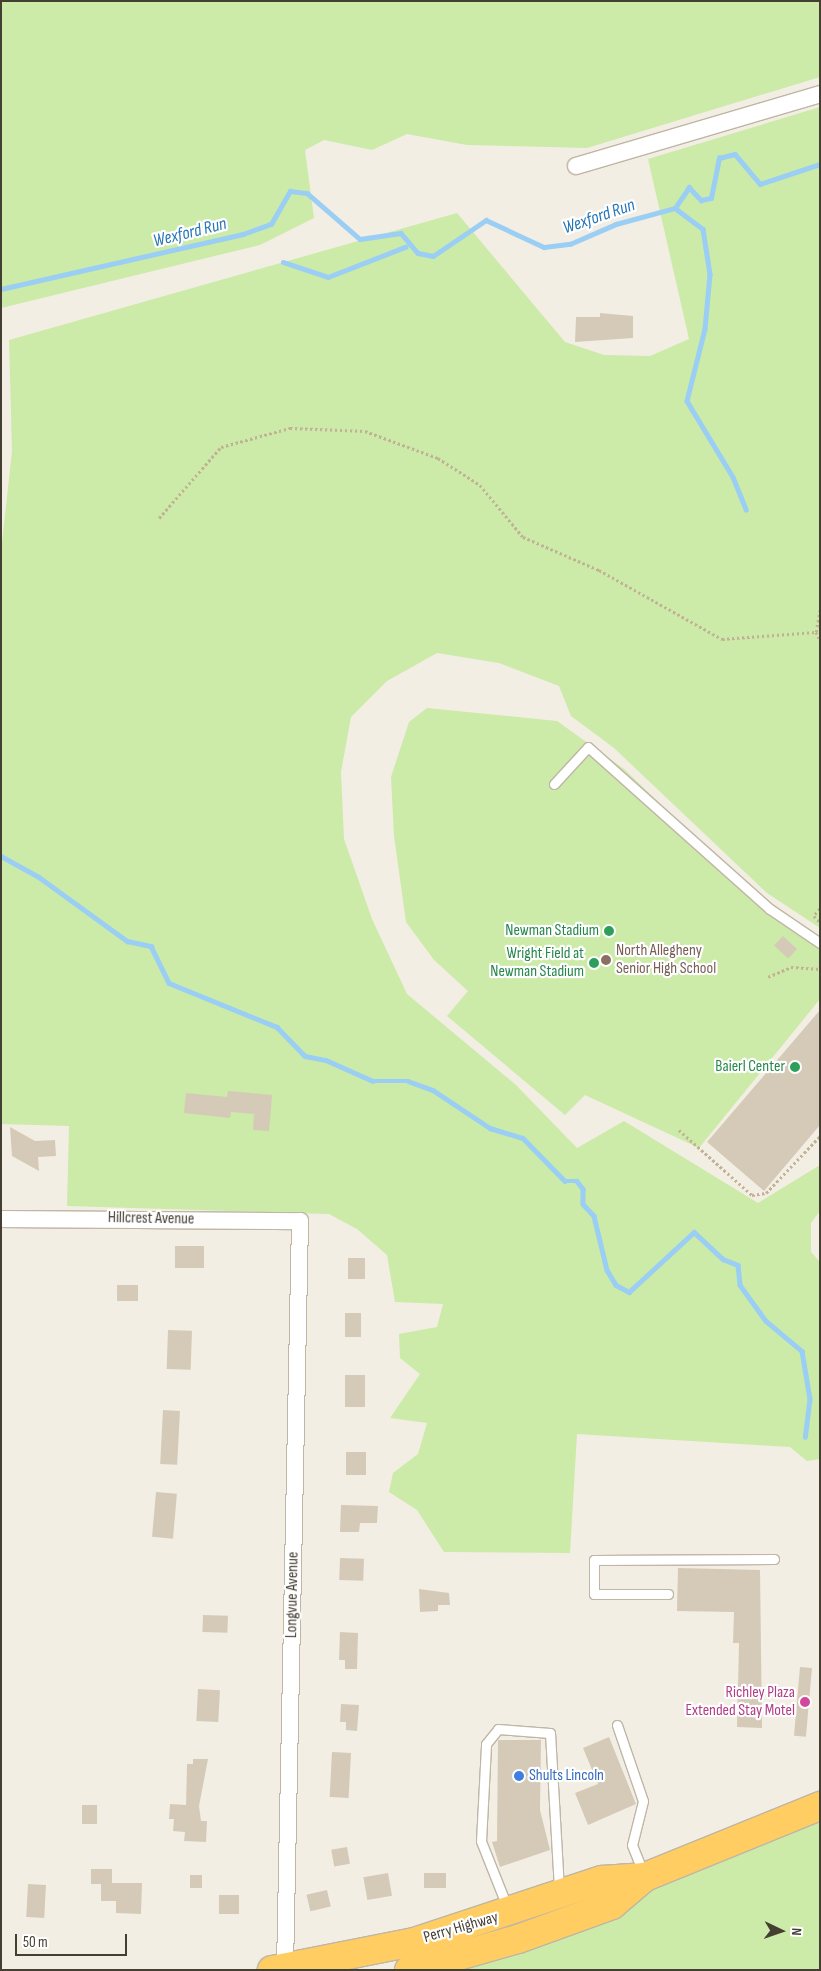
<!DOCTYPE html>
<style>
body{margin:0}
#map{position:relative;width:821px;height:1971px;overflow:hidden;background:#f3eee3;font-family:"Sofia Sans Condensed",sans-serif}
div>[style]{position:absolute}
.green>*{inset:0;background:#cceaa8}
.stream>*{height:4.5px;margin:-2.25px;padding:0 2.25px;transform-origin:2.25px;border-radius:2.25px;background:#9acef5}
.building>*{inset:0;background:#d5cab7;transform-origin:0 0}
.path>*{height:2.5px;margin-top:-1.25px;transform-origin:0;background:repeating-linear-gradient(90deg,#c1b295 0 2.5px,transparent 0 5px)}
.roads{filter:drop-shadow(1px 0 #bfb6a5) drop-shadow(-1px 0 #bfb6a5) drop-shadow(0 1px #bfb6a5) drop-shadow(0 -1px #bfb6a5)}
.lane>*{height:9px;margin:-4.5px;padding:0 4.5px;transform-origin:4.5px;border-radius:4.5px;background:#fff}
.street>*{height:16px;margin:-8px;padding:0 8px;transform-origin:8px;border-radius:8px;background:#fff}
.highway>*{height:28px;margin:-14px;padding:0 14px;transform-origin:14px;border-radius:14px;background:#ffcd61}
.dots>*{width:14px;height:14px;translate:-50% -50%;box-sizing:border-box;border:2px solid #fff;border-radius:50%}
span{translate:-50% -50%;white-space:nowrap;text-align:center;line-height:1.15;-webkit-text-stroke:4.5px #fff;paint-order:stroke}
.leisure-label{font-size:16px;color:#27864d}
.right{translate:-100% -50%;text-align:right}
.education-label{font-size:16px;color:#785e54}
.left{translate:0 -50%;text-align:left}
.street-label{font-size:16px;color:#453e33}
.hotel-label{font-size:16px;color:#b23c85}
.shop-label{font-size:16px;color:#366cbe}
.water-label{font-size:18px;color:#2677b7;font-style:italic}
.frame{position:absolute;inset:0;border:2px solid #453e33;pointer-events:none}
.north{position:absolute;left:756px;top:1906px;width:50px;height:50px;-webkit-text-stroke:4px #fff;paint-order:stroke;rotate:93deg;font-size:14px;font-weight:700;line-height:20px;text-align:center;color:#453e33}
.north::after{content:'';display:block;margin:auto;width:18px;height:22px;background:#453e33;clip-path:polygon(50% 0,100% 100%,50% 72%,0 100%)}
.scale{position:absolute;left:15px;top:1934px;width:112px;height:22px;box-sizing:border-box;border:2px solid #453e33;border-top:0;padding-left:6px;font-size:15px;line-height:18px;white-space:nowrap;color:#453e33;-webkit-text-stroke:4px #fff;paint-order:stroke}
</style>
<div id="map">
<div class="green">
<i style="clip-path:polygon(1px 1px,820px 1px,820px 77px,587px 148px,467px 145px,407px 134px,372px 150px,324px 140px,305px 150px,314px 218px,260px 245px,1px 308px)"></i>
<i style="clip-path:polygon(820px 107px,820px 928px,767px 893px,614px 748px,571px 716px,559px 686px,499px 663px,437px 653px,387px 681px,351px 717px,341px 772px,344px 839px,372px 919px,407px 994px,516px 1085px,577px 1148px,624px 1121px,758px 1203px,820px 1165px,820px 1211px,811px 1223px,811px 1252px,820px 1262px,820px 1459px,807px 1461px,790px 1447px,577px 1434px,570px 1553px,444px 1552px,417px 1510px,389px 1492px,393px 1473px,418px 1454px,427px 1423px,390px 1418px,420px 1374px,400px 1358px,399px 1334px,437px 1327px,443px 1304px,395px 1302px,387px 1255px,357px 1229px,329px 1214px,67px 1206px,69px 1126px,1px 1124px,1px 552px,12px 451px,9px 340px,457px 213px,565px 342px,604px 355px,650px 356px,689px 339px,648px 159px)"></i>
<i style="clip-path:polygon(427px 708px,557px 721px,624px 769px,770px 909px,820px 939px,820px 999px,699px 1148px,585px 1095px,565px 1115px,447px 1016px,468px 991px,434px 960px,406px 922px,394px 836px,391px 777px,409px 722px)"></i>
<i style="clip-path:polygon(820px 1806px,820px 1970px,469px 1970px,464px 1955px)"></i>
</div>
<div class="stream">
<i style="left:675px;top:208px;width:35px;rotate:37deg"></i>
<i style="left:703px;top:229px;width:46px;rotate:81.2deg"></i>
<i style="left:710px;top:274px;width:55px;rotate:95.2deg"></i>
<i style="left:705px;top:329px;width:74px;rotate:104deg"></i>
<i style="left:687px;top:401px;width:89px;rotate:58.8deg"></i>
<i style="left:733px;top:477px;width:35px;rotate:68deg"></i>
<i style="left:283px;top:262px;width:47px;rotate:18.4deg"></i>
<i style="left:328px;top:277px;width:83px;rotate:-21.3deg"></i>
<i style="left:1px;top:289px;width:248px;rotate:-12.8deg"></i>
<i style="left:243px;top:234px;width:30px;rotate:-20deg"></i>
<i style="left:271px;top:224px;width:38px;rotate:-60deg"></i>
<i style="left:290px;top:191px;width:17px;rotate:7deg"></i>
<i style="left:307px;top:193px;width:70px;rotate:41deg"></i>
<i style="left:360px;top:239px;width:41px;rotate:-8.3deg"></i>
<i style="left:401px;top:233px;width:26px;rotate:50deg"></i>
<i style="left:418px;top:253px;width:15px;rotate:11deg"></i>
<i style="left:433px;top:256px;width:64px;rotate:-34.2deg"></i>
<i style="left:486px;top:220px;width:64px;rotate:25deg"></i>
<i style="left:544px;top:247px;width:26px;rotate:-7deg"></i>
<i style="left:570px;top:244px;width:50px;rotate:-23.5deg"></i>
<i style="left:616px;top:224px;width:61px;rotate:-15.2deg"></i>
<i style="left:675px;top:208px;width:25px;rotate:-56deg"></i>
<i style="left:689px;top:187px;width:18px;rotate:47deg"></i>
<i style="left:701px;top:200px;width:10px;rotate:-11deg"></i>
<i style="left:711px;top:198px;width:41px;rotate:-78.7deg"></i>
<i style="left:719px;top:158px;width:16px;rotate:-14deg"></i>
<i style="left:735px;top:154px;width:39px;rotate:50deg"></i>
<i style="left:760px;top:184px;width:63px;rotate:-18.4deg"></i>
<i style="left:1px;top:856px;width:43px;rotate:28.9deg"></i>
<i style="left:39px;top:877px;width:109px;rotate:36deg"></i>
<i style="left:127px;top:941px;width:25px;rotate:12deg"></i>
<i style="left:151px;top:946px;width:41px;rotate:64.1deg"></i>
<i style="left:169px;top:983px;width:117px;rotate:22.2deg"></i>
<i style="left:277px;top:1027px;width:40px;rotate:46deg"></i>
<i style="left:305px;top:1056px;width:21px;rotate:11deg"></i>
<i style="left:326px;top:1060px;width:51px;rotate:24.1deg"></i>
<i style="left:373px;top:1081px;width:35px"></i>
<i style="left:408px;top:1081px;width:27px;rotate:20deg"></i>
<i style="left:433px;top:1090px;width:69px;rotate:33.7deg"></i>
<i style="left:490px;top:1128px;width:34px;rotate:17deg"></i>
<i style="left:523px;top:1138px;width:60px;rotate:45.7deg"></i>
<i style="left:565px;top:1181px;width:12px"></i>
<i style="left:577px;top:1181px;width:10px;rotate:53deg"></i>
<i style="left:583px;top:1189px;width:15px;rotate:90deg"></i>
<i style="left:583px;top:1204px;width:16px;rotate:47deg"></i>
<i style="left:594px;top:1216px;width:56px;rotate:76.5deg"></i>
<i style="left:607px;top:1270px;width:17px;rotate:59deg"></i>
<i style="left:616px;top:1285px;width:15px;rotate:28deg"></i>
<i style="left:629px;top:1292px;width:88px;rotate:-42.7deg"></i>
<i style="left:694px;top:1232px;width:40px;rotate:43deg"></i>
<i style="left:723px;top:1259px;width:16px;rotate:22deg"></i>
<i style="left:738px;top:1265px;width:20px;rotate:84deg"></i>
<i style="left:740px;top:1285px;width:44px;rotate:54.2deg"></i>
<i style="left:766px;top:1321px;width:47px;rotate:39.8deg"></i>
<i style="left:802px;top:1351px;width:49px;rotate:80.5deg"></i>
<i style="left:810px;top:1399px;width:38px;rotate:97deg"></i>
</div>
<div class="building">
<i style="clip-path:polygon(600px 313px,633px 316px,633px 338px,575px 342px,576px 317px,600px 317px)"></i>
<i style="left:783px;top:936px;width:19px;height:13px;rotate:43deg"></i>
<i style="clip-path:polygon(820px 1010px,820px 1125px,764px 1191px,707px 1142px)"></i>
<i style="clip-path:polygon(228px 1091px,272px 1095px,269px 1131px,253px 1130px,254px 1114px,231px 1112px,230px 1118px,184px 1113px,186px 1093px,227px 1097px)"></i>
<i style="clip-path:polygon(10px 1127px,35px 1141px,55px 1140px,56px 1156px,38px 1157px,39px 1171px,12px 1156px)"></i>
<i style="left:175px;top:1246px;width:29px;height:22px"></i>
<i style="left:348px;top:1258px;width:17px;height:21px"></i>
<i style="left:117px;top:1285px;width:21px;height:16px"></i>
<i style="left:345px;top:1313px;width:16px;height:24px"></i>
<i style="left:168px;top:1330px;width:24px;height:39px;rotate:2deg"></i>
<i style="left:345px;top:1375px;width:20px;height:32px"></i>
<i style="left:163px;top:1410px;width:17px;height:54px;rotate:3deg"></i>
<i style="left:346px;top:1452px;width:20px;height:23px"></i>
<i style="left:156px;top:1492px;width:21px;height:45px;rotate:5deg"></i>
<i style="clip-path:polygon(341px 1505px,378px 1506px,377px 1523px,360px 1523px,359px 1532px,340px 1532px)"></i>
<i style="left:340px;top:1558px;width:24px;height:22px;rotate:2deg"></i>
<i style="clip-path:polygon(678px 1568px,760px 1570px,762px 1728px,737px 1727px,739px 1643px,733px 1643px,734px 1612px,677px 1611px)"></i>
<i style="clip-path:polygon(419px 1589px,449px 1593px,450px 1605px,438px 1605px,438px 1611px,420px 1612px)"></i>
<i style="left:203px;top:1615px;width:25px;height:17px;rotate:2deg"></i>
<i style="clip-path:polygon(340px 1632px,358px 1633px,357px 1669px,345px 1669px,345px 1660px,339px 1660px)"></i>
<i style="left:800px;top:1667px;width:12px;height:69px;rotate:5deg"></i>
<i style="left:198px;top:1689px;width:22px;height:32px;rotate:3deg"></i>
<i style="clip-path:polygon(341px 1704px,359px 1705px,357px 1731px,346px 1730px,346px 1722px,340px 1722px)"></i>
<i style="clip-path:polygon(609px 1737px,636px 1804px,588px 1825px,575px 1793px,598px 1784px,583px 1748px)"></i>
<i style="clip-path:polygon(498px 1740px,541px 1740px,540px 1810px,550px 1850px,500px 1867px,492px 1842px,497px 1841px)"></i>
<i style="left:332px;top:1752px;width:19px;height:45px;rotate:3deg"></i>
<i style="clip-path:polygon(193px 1759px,208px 1759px,199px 1806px,201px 1821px,207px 1821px,206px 1842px,184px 1841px,185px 1832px,173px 1831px,174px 1819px,169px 1819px,170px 1804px,186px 1805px,187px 1764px,193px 1764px)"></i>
<i style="left:82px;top:1805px;width:15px;height:19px"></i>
<i style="left:347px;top:1847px;width:17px;height:16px;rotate:80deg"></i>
<i style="clip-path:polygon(91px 1869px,112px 1869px,112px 1883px,142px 1883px,141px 1914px,116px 1913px,116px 1901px,101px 1901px,101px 1884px,91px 1884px)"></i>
<i style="left:388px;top:1873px;width:23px;height:25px;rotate:80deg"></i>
<i style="left:424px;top:1873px;width:22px;height:15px"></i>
<i style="left:190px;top:1875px;width:12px;height:13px"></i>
<i style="left:28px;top:1884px;width:18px;height:33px;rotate:3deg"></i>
<i style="left:327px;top:1890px;width:17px;height:21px;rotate:77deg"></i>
<i style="left:239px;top:1895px;width:19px;height:20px;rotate:90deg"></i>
</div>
<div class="path">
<i style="left:159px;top:518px;width:94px;rotate:-48.9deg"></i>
<i style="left:221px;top:447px;width:72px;rotate:-15.4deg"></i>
<i style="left:290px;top:428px;width:75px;rotate:2.3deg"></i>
<i style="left:365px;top:431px;width:78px;rotate:20.3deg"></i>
<i style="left:438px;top:458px;width:50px;rotate:32.7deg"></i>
<i style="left:480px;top:485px;width:67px;rotate:50.4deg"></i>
<i style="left:523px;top:537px;width:83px;rotate:23.5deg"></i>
<i style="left:599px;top:570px;width:141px;rotate:29.3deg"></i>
<i style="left:722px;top:639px;width:94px;rotate:-4.3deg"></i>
<i style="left:816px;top:632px;width:22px;rotate:-80deg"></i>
<i style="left:816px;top:632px;width:9px;rotate:63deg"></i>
<i style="left:820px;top:909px;width:9px;rotate:131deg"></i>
<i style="left:814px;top:916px;width:8px;rotate:45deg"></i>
<i style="left:768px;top:977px;width:25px;rotate:-23deg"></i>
<i style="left:791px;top:967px;width:29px;rotate:4deg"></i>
<i style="left:679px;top:1130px;width:98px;rotate:41.7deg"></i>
<i style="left:752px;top:1195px;width:14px;rotate:-8deg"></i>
<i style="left:766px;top:1193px;width:79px;rotate:-46.5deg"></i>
</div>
<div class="roads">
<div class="lane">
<i style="left:554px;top:784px;width:50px;rotate:-47.4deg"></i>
<i style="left:588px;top:747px;width:244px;rotate:41.7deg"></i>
<i style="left:770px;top:909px;width:60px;rotate:34.2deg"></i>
<i style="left:668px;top:1594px;width:74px;rotate:180deg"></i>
<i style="left:594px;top:1594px;width:34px;rotate:-90deg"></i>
<i style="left:594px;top:1560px;width:180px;rotate:-0.3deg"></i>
<i style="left:617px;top:1725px;width:80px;rotate:71.1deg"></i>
<i style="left:643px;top:1801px;width:45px;rotate:104deg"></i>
<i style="left:632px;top:1845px;width:31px;rotate:68deg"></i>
<i style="left:508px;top:1909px;width:73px;rotate:-111.7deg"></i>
<i style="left:481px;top:1841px;width:97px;rotate:-87deg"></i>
<i style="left:486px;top:1744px;width:19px;rotate:-51deg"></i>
<i style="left:498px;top:1729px;width:52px;rotate:4.4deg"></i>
<i style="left:550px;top:1733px;width:158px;rotate:86.7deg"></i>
</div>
<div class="street">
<i style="left:576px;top:166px;width:254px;rotate:-16.4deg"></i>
<i style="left:1px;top:1219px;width:299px;rotate:0.4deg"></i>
<i style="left:300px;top:1221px;width:749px;rotate:91.15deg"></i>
</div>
<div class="highway">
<i style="left:272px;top:1970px;width:145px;rotate:-11.2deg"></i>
<i style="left:414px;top:1942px;width:198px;rotate:-18.3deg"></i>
<i style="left:602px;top:1880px;width:43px;rotate:-4deg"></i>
<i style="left:409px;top:1970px;width:113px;rotate:-15.9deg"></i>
<i style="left:518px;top:1939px;width:100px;rotate:-19.9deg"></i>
<i style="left:612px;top:1905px;width:43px;rotate:-40.3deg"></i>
<i style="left:645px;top:1877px;width:189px;rotate:-22.1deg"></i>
</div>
</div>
<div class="dots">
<i style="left:609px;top:931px;background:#2e9e5b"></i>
<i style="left:606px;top:960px;background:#8d6e63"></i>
<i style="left:594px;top:963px;background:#2e9e5b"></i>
<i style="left:795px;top:1067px;background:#2e9e5b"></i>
<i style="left:805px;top:1702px;background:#d1479c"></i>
<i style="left:519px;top:1776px;background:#3f7fe0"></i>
</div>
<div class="leisure-label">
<span class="right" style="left:599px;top:931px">Newman Stadium</span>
<span class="right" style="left:584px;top:963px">Wright Field at<br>Newman Stadium</span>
<span class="right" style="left:785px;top:1067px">Baierl Center</span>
</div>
<div class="education-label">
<span class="left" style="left:616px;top:960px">North Allegheny<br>Senior High School</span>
</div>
<div class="street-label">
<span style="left:151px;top:1219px;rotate:1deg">Hillcrest Avenue</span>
<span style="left:293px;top:1595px;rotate:-89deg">Longvue Avenue</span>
<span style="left:461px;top:1928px;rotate:-16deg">Perry Highway</span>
</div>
<div class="hotel-label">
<span class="right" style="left:795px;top:1702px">Richley Plaza<br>Extended Stay Motel</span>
</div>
<div class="shop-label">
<span class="left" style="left:529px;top:1776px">Shults Lincoln</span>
</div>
<div class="water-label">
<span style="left:599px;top:217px;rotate:-19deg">Wexford Run</span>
<span style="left:190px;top:233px;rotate:-14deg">Wexford Run</span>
</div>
<div class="frame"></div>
<div class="north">N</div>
<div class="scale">50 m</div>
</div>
